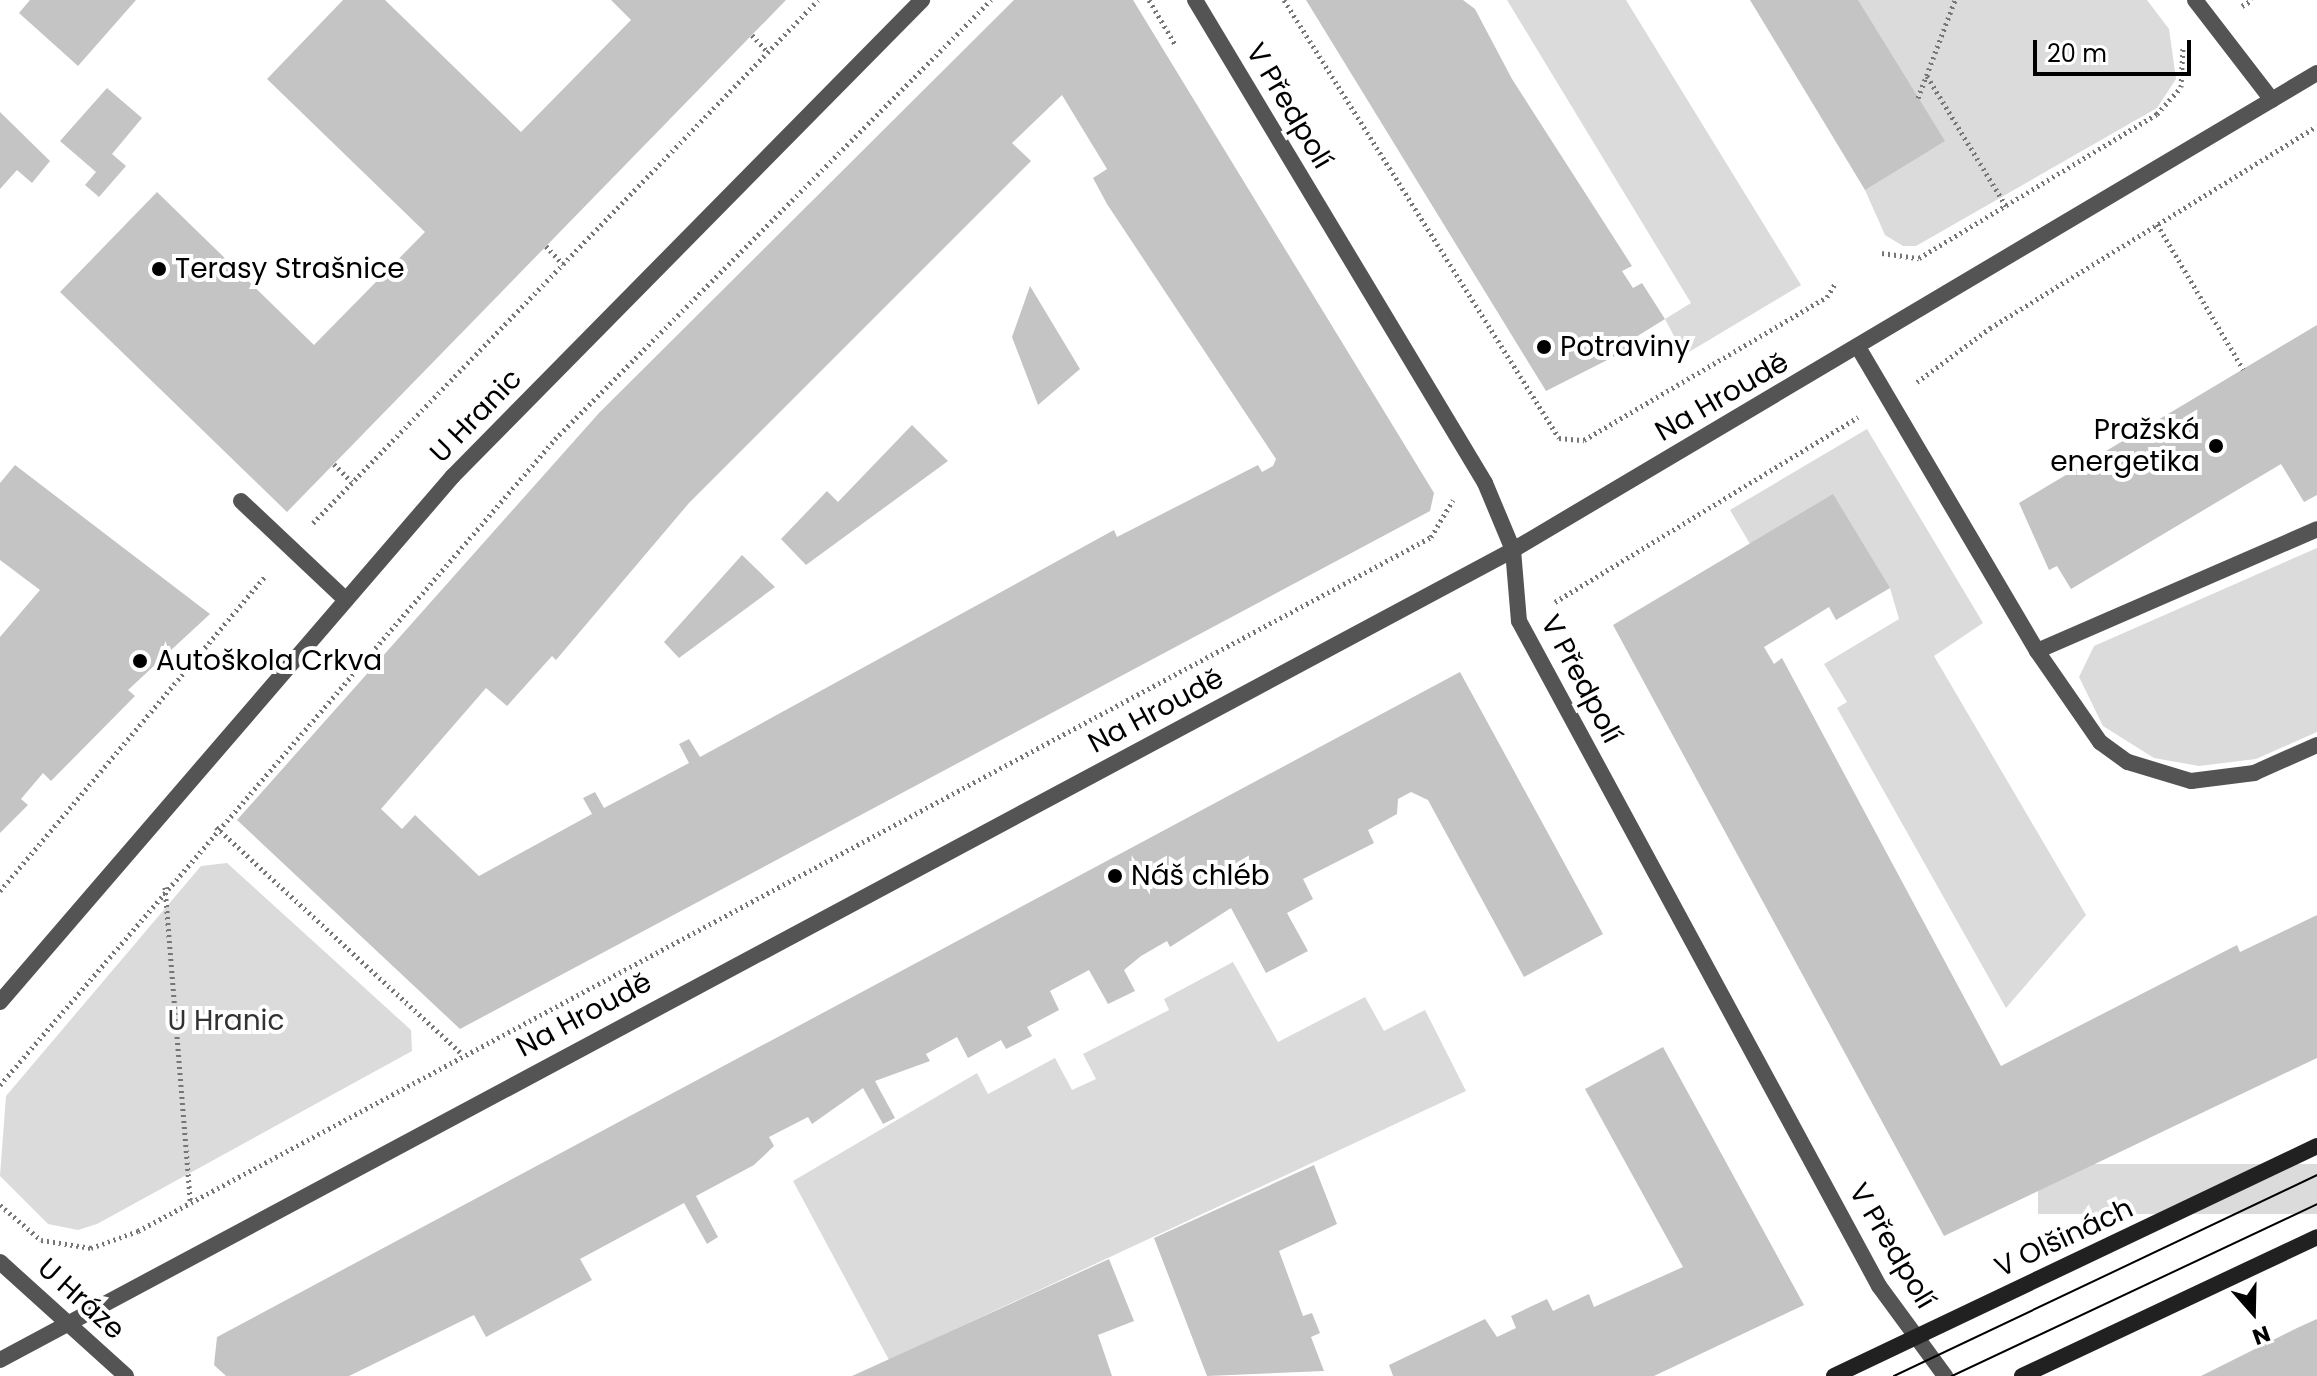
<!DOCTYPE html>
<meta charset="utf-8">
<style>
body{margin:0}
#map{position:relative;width:2317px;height:1376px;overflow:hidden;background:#fff;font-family:Poppins,sans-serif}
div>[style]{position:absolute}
.green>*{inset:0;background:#dbdbdb;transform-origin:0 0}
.building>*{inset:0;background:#c4c4c4}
.path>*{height:5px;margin-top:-2.5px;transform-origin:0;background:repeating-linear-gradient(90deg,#767676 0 2px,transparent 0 6px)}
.service>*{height:16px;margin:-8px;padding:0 8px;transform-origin:8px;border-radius:8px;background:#545454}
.minor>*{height:16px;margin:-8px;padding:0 8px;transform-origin:8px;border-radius:8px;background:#545454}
.secondary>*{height:16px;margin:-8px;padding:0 8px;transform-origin:8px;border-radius:8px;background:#212121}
.tram>*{height:2px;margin:-1px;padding:0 1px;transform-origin:1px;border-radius:1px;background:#000}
.dots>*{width:22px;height:22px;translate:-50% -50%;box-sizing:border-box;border:4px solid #fff;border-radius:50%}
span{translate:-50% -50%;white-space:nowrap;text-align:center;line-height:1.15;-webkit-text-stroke:8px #fff;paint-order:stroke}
.street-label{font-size:28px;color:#000}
.poi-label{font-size:28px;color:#000}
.left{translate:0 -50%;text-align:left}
.right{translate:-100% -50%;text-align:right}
.park-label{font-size:28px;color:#323232}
.north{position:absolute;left:2213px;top:1272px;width:80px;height:80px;-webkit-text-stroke:6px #fff;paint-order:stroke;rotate:160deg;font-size:22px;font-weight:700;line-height:32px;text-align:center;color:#000}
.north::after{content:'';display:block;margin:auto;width:28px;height:36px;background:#000;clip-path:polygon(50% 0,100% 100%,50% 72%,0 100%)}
.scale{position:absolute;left:2033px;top:40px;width:158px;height:36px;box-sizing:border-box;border:4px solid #000;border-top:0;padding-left:10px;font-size:24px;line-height:28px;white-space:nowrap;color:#000;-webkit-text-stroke:6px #fff;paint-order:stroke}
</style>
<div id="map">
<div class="green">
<i style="clip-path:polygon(1507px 0,1626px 0,1801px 285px,1684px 355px,1665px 319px,1691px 303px)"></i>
<i style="clip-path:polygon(1858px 0,2147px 0,2169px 29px,2176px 79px,2157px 108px,1916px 246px,1903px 246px,1885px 235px,1865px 190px)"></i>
<i style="clip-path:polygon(1867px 429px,1983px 623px,1934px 656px,2086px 915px,2006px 1008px,1837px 708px,1847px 702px,1824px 664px,1899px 619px,1890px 588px,1750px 544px,1730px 510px)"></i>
<i style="clip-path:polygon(2317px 548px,2317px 732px,2256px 759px,2199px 766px,2154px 758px,2103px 726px,2079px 677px,2094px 646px)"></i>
<i style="clip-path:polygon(227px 863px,411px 1030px,412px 1051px,97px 1224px,78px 1230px,48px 1224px,0 1176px,6px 1096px,201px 866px)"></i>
<i style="clip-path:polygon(1233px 962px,1278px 1042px,1365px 997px,1384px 1031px,1425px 1010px,1466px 1091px,889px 1360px,793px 1181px,977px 1073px,988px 1094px,1055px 1058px,1072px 1090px,1096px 1079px,1083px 1054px,1169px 1010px,1164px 999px)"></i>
<i style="left:2317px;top:1164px;width:50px;height:279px;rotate:90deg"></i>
</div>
<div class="building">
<i style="clip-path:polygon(30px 0,136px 0,78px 66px,19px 13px)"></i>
<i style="clip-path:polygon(343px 0,385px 0,521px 132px,631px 20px,611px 0,786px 0,287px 512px,60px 292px,157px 192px,314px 345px,425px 232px,267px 79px)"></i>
<i style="clip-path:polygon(evenodd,1014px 0,1133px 0,1434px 493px,1430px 511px,460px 1029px,237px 820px,599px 413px,1014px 0,1062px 95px,1107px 169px,1093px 178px,1107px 204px,1276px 459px,1273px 466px,1262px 472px,1258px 465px,1117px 537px,1114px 530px,700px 757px,689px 739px,679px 744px,689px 763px,604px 808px,595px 792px,583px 798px,592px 814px,479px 876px,415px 815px,402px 829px,381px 809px,486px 688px,507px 706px,552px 656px,556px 660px,689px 503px,1031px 161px,1012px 143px,1062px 95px)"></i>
<i style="clip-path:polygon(1306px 0,1463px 0,1475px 9px,1512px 79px,1632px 266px,1622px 271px,1633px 288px,1642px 283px,1665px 319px,1628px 342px,1631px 348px,1546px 391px)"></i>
<i style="clip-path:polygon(1750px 0,1858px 0,1945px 141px,1865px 190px)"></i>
<i style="clip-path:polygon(107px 88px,142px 118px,112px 154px,126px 166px,99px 197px,85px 185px,96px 172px,60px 141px)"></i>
<i style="clip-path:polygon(0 112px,50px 161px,32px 183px,17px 170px,0 189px)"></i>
<i style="clip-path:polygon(1030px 286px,1080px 369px,1038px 405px,1012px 337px)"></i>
<i style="clip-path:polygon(2317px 325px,2317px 495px,2304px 502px,2281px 464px,2071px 589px,2057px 566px,2049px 570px,2019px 503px)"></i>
<i style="clip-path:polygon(912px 425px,948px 461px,806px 565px,781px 539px,827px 491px,838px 502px)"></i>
<i style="clip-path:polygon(15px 465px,210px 614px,128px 690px,135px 696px,51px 781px,43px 773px,21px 799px,28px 805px,0 833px,0 637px,40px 590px,0 560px,0 483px)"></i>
<i style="clip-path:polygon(1833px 494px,1890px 588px,1836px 620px,1829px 607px,1764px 647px,1774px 664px,1782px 658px,2001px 1066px,2237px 945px,2240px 952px,2317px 915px,2317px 1058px,1944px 1236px,1613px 625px)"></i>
<i style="clip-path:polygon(742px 555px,775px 587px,679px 658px,664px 642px)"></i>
<i style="clip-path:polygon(1460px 672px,1603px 934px,1524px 977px,1428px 800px,1411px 792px,1398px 799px,1397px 814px,1368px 830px,1374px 843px,1303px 879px,1313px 899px,1287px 913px,1308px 951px,1266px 973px,1231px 908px,1170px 947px,1167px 941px,1141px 956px,1124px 970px,1135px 991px,1108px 1004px,1089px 970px,1050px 991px,1059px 1010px,1027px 1027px,1032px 1036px,1006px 1049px,1001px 1040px,968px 1058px,957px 1037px,926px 1054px,930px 1061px,875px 1081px,895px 1118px,883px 1124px,863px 1088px,812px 1124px,808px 1117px,769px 1137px,774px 1146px,754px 1165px,696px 1196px,718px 1237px,707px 1244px,684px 1203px,580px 1259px,592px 1280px,486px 1337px,474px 1315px,349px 1376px,226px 1376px,214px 1365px,217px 1337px)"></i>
<i style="clip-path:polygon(1663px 1047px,1804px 1305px,1654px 1376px,1393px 1376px,1389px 1365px,1485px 1319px,1497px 1337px,1516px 1328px,1511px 1316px,1547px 1299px,1553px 1311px,1589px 1294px,1594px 1307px,1683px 1267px,1585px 1089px)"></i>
<i style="clip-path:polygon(1314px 1165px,1337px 1224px,1279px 1251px,1303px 1316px,1312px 1313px,1320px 1333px,1311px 1337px,1324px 1371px,1207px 1376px,1154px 1238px)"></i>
<i style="clip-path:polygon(1109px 1259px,1134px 1321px,1098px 1335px,1112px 1376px,852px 1376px)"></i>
<i style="clip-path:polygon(2317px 1319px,2317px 1376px,2201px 1376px,2297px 1328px)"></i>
</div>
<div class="path">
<i style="left:1149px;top:0;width:51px;rotate:59.4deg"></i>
<i style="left:1284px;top:0;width:517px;rotate:57.88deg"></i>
<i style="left:1559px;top:438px;width:25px;rotate:5deg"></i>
<i style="left:1584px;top:440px;width:282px;rotate:-30.5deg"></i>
<i style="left:1827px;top:297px;width:17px;rotate:-59deg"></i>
<i style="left:2242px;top:6px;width:12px;rotate:-31deg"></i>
<i style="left:752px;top:35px;width:23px;rotate:47deg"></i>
<i style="left:1927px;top:76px;width:152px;rotate:58.7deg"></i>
<i style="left:1918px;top:98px;width:105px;rotate:-69.3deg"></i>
<i style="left:2157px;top:224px;width:169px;rotate:59.3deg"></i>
<i style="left:546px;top:246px;width:25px;rotate:47deg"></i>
<i style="left:1882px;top:253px;width:37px;rotate:8deg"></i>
<i style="left:1919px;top:258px;width:278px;rotate:-31.2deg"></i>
<i style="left:2157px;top:114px;width:36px;rotate:-48deg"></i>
<i style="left:2181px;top:87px;width:41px;rotate:-87.2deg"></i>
<i style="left:1917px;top:382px;width:91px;rotate:-36.5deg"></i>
<i style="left:1990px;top:328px;width:384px;rotate:-31.7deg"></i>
<i style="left:334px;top:464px;width:25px;rotate:45deg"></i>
<i style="left:313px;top:523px;width:727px;rotate:-46deg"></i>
<i style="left:1555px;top:602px;width:355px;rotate:-31.4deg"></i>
<i style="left:216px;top:827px;width:335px;rotate:42.7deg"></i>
<i style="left:165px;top:887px;width:315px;rotate:85.4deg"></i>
<i style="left:0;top:891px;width:413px;rotate:-49.9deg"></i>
<i style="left:0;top:1085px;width:852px;rotate:-49.33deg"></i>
<i style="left:555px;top:439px;width:619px;rotate:-45.2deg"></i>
<i style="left:0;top:1205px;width:54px;rotate:40.5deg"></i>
<i style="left:41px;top:1240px;width:51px;rotate:9.1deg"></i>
<i style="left:91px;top:1248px;width:50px;rotate:-19.9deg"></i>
<i style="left:138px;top:1231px;width:1467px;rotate:-28.22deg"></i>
<i style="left:1431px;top:537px;width:43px;rotate:-59.3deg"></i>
</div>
<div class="service">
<i style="left:1858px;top:347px;width:353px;rotate:59.5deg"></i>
<i style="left:2037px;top:651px;width:111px;rotate:55.3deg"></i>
<i style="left:2100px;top:742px;width:34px;rotate:36deg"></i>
<i style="left:2128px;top:762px;width:66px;rotate:16.8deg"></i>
<i style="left:2191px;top:781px;width:64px;rotate:-7.2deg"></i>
<i style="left:2254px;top:773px;width:69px;rotate:-24deg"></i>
<i style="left:241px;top:501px;width:143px;rotate:43.3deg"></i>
<i style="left:2037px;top:651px;width:305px;rotate:-23.5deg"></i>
</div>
<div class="minor">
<i style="left:1195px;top:0;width:563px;rotate:59.02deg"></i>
<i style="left:1485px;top:483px;width:73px;rotate:67.3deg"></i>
<i style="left:1513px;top:550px;width:71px;rotate:85.2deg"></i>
<i style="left:1519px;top:621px;width:756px;rotate:61.57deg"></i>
<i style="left:1879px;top:1286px;width:112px;rotate:53.7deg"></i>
<i style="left:2195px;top:0;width:126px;rotate:52.4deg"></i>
<i style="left:0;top:1002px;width:693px;rotate:-49.27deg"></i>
<i style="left:452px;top:477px;width:670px;rotate:-45.42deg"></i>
<i style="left:0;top:1262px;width:170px;rotate:42.1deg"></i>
<i style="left:0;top:1360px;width:1716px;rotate:-28.16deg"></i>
<i style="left:1513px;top:550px;width:935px;rotate:-30.68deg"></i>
</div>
<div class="secondary">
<i style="left:1834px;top:1376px;width:535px;rotate:-25.46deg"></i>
<i style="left:2022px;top:1376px;width:326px;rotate:-25.2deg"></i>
</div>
<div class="tram">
<i style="left:1894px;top:1376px;width:468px;rotate:-25.4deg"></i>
<i style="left:1952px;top:1376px;width:403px;rotate:-25.2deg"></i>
</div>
<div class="dots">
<i style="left:159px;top:269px;background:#000"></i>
<i style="left:1544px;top:347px;background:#000"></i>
<i style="left:2216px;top:446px;background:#000"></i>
<i style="left:140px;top:661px;background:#000"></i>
<i style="left:1115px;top:876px;background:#000"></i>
</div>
<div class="street-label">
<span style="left:1289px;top:106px;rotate:59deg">V Předpolí</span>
<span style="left:1722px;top:397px;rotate:-30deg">Na Hroudě</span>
<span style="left:476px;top:416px;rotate:-46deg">U Hranic</span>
<span style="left:1581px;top:679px;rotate:62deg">V Předpolí</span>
<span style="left:1156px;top:711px;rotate:-28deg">Na Hroudě</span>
<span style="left:584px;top:1015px;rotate:-28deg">Na Hroudě</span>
<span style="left:2064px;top:1238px;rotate:-25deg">V Olšinách</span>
<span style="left:1892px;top:1246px;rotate:59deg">V Předpolí</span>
<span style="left:81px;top:1299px;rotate:42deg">U Hráze</span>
</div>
<div class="poi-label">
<span class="left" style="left:175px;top:269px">Terasy Strašnice</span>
<span class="left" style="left:1560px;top:347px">Potraviny</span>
<span class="right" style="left:2200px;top:446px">Pražská<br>energetika</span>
<span class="left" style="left:156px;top:661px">Autoškola Crkva</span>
<span class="left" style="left:1131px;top:876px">Náš chléb</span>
</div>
<div class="park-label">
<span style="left:226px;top:1021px">U Hranic</span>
</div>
<div class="north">N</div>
<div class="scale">20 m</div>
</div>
